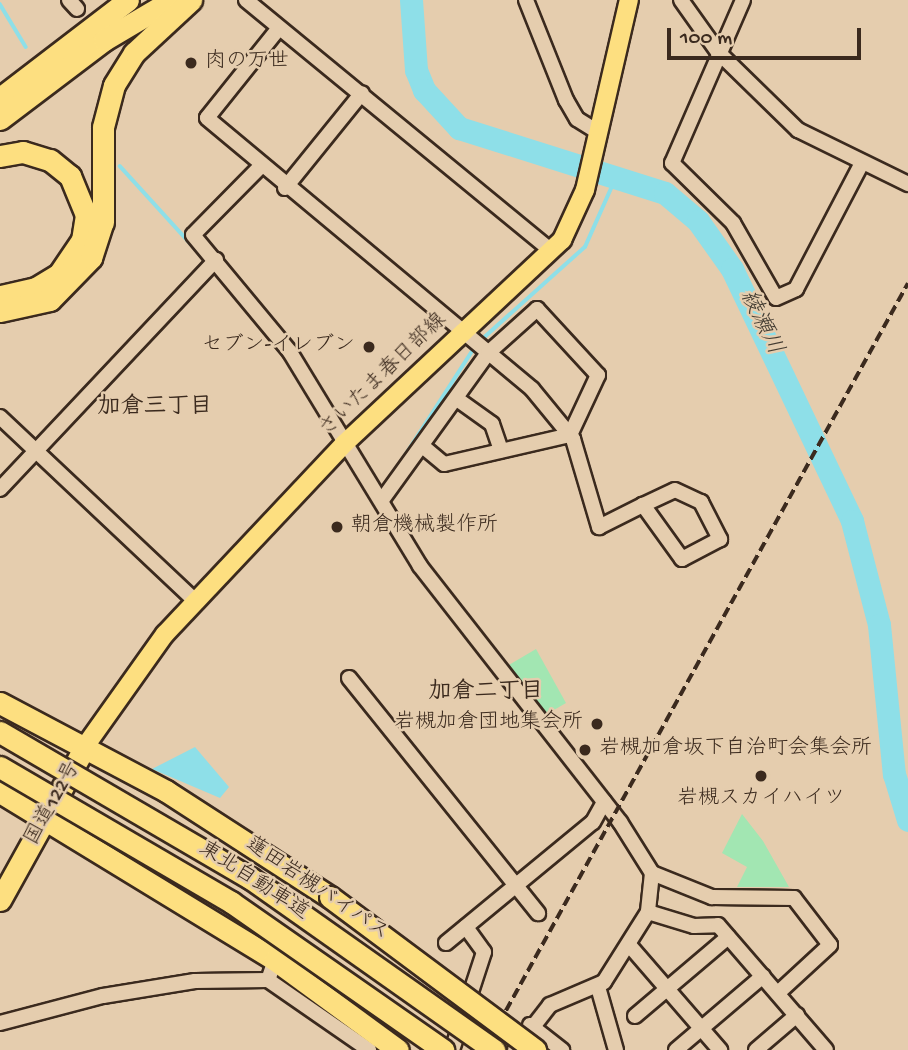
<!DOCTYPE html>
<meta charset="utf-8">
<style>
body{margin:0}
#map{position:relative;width:908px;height:1050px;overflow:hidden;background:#e5cdae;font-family:"Gochi Hand","Klee One",sans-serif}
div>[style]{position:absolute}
.green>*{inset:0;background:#a2e6b2}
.water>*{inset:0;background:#8edfe8}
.stream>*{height:3.5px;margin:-1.75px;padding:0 1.75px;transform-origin:1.75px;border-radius:1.75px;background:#8edfe8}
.river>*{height:23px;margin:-11.5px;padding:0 11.5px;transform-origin:11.5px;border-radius:11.5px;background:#8edfe8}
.roads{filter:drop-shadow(2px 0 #3b2a1e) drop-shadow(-2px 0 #3b2a1e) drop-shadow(0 2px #3b2a1e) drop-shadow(0 -2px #3b2a1e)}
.minor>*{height:14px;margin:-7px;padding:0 7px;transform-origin:7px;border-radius:7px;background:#e5cdae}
.major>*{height:18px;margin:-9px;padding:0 9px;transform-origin:9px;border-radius:9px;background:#fddf80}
.highway>*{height:21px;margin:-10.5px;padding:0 10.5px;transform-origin:10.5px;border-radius:10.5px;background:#fddf80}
.rail>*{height:3.5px;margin-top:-1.75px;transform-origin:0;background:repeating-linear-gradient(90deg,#3b2a1e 0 10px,transparent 0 15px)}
.bridges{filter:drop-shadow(2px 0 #3b2a1e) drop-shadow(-2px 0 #3b2a1e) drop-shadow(0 2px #3b2a1e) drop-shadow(0 -2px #3b2a1e)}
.highway-bridge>*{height:21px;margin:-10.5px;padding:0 10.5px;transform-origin:10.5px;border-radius:10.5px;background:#fddf80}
.dots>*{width:19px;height:19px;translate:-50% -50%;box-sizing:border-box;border:4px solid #e5cdae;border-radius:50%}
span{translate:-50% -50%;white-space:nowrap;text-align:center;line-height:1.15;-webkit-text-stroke:5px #e5cdae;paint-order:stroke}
.poi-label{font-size:21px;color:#3b2a1e}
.left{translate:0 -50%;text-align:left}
.right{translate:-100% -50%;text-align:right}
.street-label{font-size:21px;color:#3b2a1e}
.water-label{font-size:23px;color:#433c32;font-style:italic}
.neighbourhood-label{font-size:23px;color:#3b2a1e;font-weight:700}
.scale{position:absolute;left:667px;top:28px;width:194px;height:32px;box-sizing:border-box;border:4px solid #3b2a1e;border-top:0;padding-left:9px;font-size:21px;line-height:24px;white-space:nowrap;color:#3b2a1e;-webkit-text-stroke:5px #e5cdae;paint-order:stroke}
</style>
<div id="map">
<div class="green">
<i style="clip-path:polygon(536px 649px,566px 703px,547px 714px,507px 666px)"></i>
<i style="clip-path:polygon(742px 814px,763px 841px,789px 887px,737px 887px,747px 867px,722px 853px)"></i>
</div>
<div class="water">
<i style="clip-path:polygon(195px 747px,229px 787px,220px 798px,152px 769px)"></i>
</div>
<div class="stream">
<i style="left:0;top:4px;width:50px;rotate:58.8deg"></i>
<i style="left:120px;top:166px;width:120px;rotate:47.7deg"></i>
<i style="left:479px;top:342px;width:142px;rotate:-41.9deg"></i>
<i style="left:585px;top:247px;width:79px;rotate:-66deg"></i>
<i style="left:399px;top:465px;width:139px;rotate:-57.3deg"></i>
</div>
<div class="river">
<i style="left:411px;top:0;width:70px;rotate:85.9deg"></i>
<i style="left:416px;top:70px;width:22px;rotate:68deg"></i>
<i style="left:424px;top:90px;width:52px;rotate:47.4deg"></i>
<i style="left:459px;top:128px;width:216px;rotate:17.5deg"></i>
<i style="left:665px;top:193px;width:43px;rotate:40.3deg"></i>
<i style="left:698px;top:221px;width:59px;rotate:54.7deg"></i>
<i style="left:732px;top:269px;width:279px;rotate:64.5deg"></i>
<i style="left:852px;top:521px;width:107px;rotate:75.4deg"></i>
<i style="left:879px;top:625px;width:150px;rotate:84.3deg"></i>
<i style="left:894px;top:774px;width:48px;rotate:73.1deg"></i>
</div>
<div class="roads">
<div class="minor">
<i style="left:69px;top:0;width:12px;rotate:48deg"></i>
<i style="left:246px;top:0;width:396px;rotate:39.4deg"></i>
<i style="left:526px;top:0;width:108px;rotate:68.2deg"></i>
<i style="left:566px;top:100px;width:22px;rotate:60deg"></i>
<i style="left:577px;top:119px;width:26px;rotate:32deg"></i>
<i style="left:681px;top:0;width:64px;rotate:54.6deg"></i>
<i style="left:718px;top:52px;width:112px;rotate:44.3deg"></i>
<i style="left:798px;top:130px;width:123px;rotate:26.1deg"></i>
<i style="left:743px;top:0;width:178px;rotate:113.5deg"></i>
<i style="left:672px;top:163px;width:86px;rotate:44.5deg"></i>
<i style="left:733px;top:223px;width:86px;rotate:60.2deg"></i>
<i style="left:776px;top:298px;width:22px;rotate:-24deg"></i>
<i style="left:796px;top:289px;width:142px;rotate:-62.4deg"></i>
<i style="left:279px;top:28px;width:115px;rotate:128.7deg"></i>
<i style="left:207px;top:118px;width:423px;rotate:39.8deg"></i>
<i style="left:532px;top:389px;width:65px;rotate:50.6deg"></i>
<i style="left:573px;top:439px;width:92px;rotate:73.5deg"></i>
<i style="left:599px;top:527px;width:49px;rotate:-26.6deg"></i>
<i style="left:643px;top:505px;width:35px;rotate:-25deg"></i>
<i style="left:675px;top:490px;width:29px;rotate:25deg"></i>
<i style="left:701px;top:502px;width:42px;rotate:62.8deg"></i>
<i style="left:720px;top:539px;width:43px;rotate:152.2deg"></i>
<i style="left:682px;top:559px;width:67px;rotate:-125.8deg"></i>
<i style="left:260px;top:167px;width:95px;rotate:134.6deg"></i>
<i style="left:193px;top:235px;width:152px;rotate:50.3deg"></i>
<i style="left:290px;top:352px;width:250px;rotate:58.7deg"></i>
<i style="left:420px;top:566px;width:325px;rotate:52deg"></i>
<i style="left:620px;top:822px;width:60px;rotate:57.9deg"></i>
<i style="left:652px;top:873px;width:39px;rotate:96deg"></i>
<i style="left:648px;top:912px;width:83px;rotate:122.2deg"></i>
<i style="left:604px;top:982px;width:59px;rotate:156.9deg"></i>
<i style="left:550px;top:1005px;width:57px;rotate:127.9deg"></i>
<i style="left:285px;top:188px;width:122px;rotate:-51deg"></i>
<i style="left:457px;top:399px;width:43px;rotate:35.5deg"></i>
<i style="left:492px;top:424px;width:28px;rotate:71deg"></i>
<i style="left:0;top:417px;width:270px;rotate:43.3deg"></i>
<i style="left:0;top:489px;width:315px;rotate:-46.7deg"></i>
<i style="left:382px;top:500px;width:181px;rotate:-54.2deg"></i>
<i style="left:488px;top:353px;width:66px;rotate:-41.9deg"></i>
<i style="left:537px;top:309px;width:90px;rotate:47.3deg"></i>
<i style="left:598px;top:375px;width:66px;rotate:115deg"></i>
<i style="left:570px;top:435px;width:129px;rotate:167deg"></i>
<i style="left:444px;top:464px;width:26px;rotate:-140deg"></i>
<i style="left:349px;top:678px;width:302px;rotate:51.2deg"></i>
<i style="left:652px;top:873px;width:65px;rotate:21.8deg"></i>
<i style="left:712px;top:897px;width:82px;rotate:0.7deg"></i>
<i style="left:794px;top:898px;width:59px;rotate:52.5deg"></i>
<i style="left:830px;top:945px;width:71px;rotate:137.3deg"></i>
<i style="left:648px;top:912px;width:48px;rotate:16.9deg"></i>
<i style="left:694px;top:926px;width:24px;rotate:-2deg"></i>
<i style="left:718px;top:925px;width:165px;rotate:49.2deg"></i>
<i style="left:446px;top:943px;width:190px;rotate:-39.5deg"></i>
<i style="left:593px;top:822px;width:23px;rotate:-61deg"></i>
<i style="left:630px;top:946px;width:138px;rotate:49.1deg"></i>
<i style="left:275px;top:960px;width:21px;rotate:109deg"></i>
<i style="left:268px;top:980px;width:123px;rotate:34.7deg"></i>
<i style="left:598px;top:987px;width:66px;rotate:74.1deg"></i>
<i style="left:635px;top:1016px;width:122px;rotate:-40.3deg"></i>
<i style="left:0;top:1023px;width:106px;rotate:-14.7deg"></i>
<i style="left:103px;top:996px;width:93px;rotate:-9.3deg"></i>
<i style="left:195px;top:981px;width:73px;rotate:-0.8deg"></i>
<i style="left:530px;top:1025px;width:41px;rotate:38deg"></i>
<i style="left:452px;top:1050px;width:103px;rotate:-71.9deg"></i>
<i style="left:484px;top:952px;width:31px;rotate:-126deg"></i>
<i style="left:676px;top:1050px;width:114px;rotate:-40.4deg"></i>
<i style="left:756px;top:1050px;width:54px;rotate:-40.5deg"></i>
</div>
<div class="major">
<i style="left:86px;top:745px;width:136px;rotate:-54.6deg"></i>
<i style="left:165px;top:634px;width:261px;rotate:-46.7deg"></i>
<i style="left:344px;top:444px;width:299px;rotate:-43.1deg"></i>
<i style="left:562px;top:240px;width:55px;rotate:-65.3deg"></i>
<i style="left:585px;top:190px;width:195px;rotate:-77deg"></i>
</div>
<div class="highway">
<i style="left:0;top:98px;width:161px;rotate:-37.4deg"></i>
<i style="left:0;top:119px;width:131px;rotate:-37.2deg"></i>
<i style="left:104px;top:40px;width:79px;rotate:-30.5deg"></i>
<i style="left:0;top:156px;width:23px;rotate:-10deg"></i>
<i style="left:23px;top:152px;width:28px;rotate:17deg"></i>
<i style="left:50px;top:160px;width:26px;rotate:39deg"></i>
<i style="left:70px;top:176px;width:42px;rotate:67.7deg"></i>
<i style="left:86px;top:215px;width:25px;rotate:99deg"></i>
<i style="left:82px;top:240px;width:41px;rotate:124.1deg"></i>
<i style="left:59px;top:274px;width:27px;rotate:149deg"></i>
<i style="left:36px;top:288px;width:37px;rotate:167deg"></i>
<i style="left:0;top:311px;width:51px;rotate:-12.4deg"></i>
<i style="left:50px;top:300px;width:59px;rotate:-45.7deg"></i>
<i style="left:91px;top:258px;width:38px;rotate:-72deg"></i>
<i style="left:103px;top:222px;width:95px;rotate:-90deg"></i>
<i style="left:103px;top:127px;width:43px;rotate:-75.3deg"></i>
<i style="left:114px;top:85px;width:38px;rotate:-58deg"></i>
<i style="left:134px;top:53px;width:78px;rotate:-42.9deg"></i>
<i style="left:0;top:703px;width:188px;rotate:27.9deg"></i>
<i style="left:166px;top:791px;width:195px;rotate:32.9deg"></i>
<i style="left:0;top:792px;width:322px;rotate:31.4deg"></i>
<i style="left:275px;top:960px;width:152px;rotate:36.2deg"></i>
<i style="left:0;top:900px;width:177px;rotate:-61deg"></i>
</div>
</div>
<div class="rail">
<i style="left:484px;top:1050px;width:876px;rotate:-61.07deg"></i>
</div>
<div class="bridges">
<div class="highway-bridge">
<i style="left:0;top:732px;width:290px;rotate:30.3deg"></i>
<i style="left:250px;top:878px;width:299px;rotate:35.2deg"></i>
<i style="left:0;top:767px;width:268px;rotate:30.3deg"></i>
<i style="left:231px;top:902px;width:259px;rotate:34.9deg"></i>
<i style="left:330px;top:897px;width:256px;rotate:36.7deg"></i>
</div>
</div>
<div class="dots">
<i style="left:191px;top:63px;background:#3b2a1e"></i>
<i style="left:369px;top:347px;background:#3b2a1e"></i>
<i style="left:337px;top:527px;background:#3b2a1e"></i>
<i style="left:597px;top:724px;background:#3b2a1e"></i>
<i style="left:585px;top:750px;background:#3b2a1e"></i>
<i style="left:761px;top:776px;background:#3b2a1e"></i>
</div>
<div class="poi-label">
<span class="left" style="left:205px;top:63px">肉の万世</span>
<span class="right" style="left:355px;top:347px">セブン-イレブン</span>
<span class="left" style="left:351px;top:527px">朝倉機械製作所</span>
<span class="right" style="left:583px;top:724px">岩槻加倉団地集会所</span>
<span class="left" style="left:599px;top:750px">岩槻加倉坂下自治町会集会所</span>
<span style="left:761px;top:800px">岩槻スカイハイツ</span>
</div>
<div class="street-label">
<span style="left:384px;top:376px;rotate:-44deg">さいたま春日部線</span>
<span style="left:54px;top:804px;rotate:-61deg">国道122号</span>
<span style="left:253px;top:882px;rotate:33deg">東北自動車道</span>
<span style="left:316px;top:890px;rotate:34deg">蓮田岩槻バイパス</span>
</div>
<div class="water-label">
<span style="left:760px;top:323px;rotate:64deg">綾瀬川</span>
</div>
<div class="neighbourhood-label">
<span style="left:155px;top:408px">加倉三丁目</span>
<span style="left:486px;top:693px">加倉二丁目</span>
</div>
<div class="scale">100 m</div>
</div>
